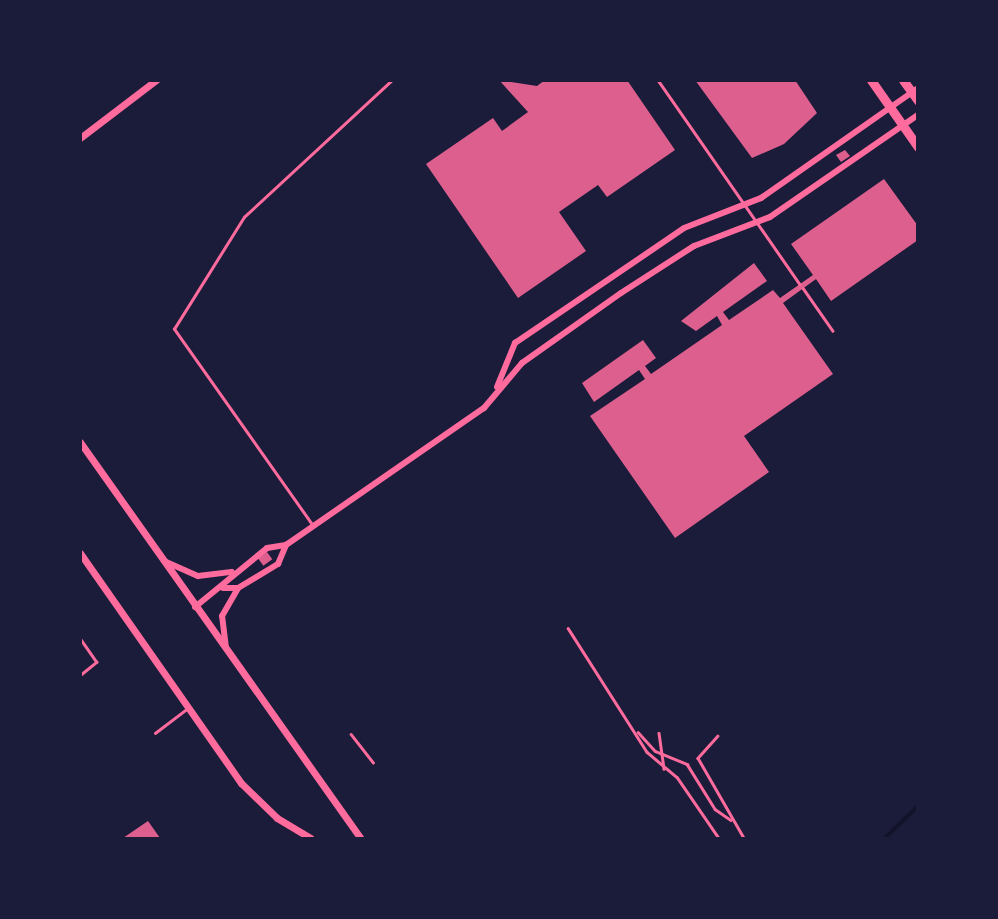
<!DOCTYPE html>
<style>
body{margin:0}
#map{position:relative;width:998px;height:919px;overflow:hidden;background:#1b1b3a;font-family:"PT Serif",serif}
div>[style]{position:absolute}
.stream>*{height:3.5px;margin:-1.75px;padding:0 1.75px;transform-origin:1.75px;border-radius:1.75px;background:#12122b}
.building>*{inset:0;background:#dd5f8e;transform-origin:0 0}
.service>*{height:2.5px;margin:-1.25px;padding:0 1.25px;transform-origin:1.25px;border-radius:1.25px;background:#ff6b9d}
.minor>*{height:6px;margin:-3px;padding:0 3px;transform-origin:3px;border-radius:3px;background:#ff6b9d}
.tertiary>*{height:7px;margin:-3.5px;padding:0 3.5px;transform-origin:3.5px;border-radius:3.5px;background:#ff6b9d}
.secondary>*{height:9px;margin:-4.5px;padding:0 4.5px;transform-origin:4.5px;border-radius:4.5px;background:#ff6b9d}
span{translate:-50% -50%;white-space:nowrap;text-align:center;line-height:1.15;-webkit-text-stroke:7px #1b1b3a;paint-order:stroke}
.frame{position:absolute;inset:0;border:82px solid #1b1b3a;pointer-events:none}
</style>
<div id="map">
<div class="stream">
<i style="left:885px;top:838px;width:46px;rotate:-44.1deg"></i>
</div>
<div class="building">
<i style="clip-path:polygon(499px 80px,537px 86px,545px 80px,627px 80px,675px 150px,607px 197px,598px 185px,559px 212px,586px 251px,518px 298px,426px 164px,493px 118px,502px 131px,528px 112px)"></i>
<i style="clip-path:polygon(695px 80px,795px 80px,817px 113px,784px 144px,752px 158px)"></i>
<i style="clip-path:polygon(845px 150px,850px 156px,841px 162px,836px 155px)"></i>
<i style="clip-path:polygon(884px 179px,918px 226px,918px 240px,831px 301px,816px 279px,783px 303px,833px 374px,744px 436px,769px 472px,675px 538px,590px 416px,645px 379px,639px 370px,594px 402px,582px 383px,643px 340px,656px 358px,645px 366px,651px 374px,722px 325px,717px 316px,696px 331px,681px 321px,754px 263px,767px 281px,723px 312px,729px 320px,773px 290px,780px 298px,813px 275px,791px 244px)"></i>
<i style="left:267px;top:552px;width:9px;height:11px;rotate:54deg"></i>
<i style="clip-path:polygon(148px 821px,160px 838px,123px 838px)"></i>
</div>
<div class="service">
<i style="left:658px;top:80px;width:249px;rotate:55.2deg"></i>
<i style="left:803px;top:288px;width:52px;rotate:55.1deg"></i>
<i style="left:313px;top:526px;width:241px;rotate:-125.2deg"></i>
<i style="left:174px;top:329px;width:132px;rotate:-58deg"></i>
<i style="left:244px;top:217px;width:202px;rotate:-42.8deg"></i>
<i style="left:568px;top:628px;width:147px;rotate:57.5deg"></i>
<i style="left:647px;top:752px;width:39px;rotate:40deg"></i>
<i style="left:677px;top:777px;width:74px;rotate:55.5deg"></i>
<i style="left:80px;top:638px;width:29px;rotate:55deg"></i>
<i style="left:97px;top:662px;width:22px;rotate:141deg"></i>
<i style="left:638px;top:732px;width:25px;rotate:48deg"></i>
<i style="left:655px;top:751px;width:35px;rotate:22deg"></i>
<i style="left:687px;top:764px;width:53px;rotate:58.1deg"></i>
<i style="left:715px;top:809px;width:19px;rotate:35deg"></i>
<i style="left:155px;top:733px;width:41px;rotate:-37.1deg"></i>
<i style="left:659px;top:733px;width:36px;rotate:82deg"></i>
<i style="left:351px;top:734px;width:36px;rotate:52deg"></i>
<i style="left:718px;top:736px;width:30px;rotate:132deg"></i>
<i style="left:698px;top:758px;width:92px;rotate:60.1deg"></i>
</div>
<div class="minor">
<i style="left:497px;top:387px;width:48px;rotate:-67.8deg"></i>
<i style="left:515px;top:343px;width:204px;rotate:-34.2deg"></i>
<i style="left:684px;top:228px;width:83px;rotate:-21.3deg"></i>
<i style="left:761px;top:198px;width:192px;rotate:-35deg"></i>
<i style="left:164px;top:561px;width:37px;rotate:24deg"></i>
<i style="left:198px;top:576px;width:34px;rotate:-7deg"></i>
<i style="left:223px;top:588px;width:15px"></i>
<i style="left:238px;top:588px;width:47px;rotate:-31deg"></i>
<i style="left:278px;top:564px;width:21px;rotate:-67deg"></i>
<i style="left:195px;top:607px;width:93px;rotate:-39.3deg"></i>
<i style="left:267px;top:548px;width:19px;rotate:-9deg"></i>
<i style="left:286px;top:545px;width:241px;rotate:-34.7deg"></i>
<i style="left:484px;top:408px;width:59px;rotate:-49.8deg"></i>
<i style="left:522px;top:363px;width:121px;rotate:-35.3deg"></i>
<i style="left:621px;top:293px;width:87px;rotate:-32.8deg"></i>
<i style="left:694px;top:246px;width:81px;rotate:-20.9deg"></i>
<i style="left:770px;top:217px;width:180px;rotate:-34.6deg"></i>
<i style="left:226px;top:648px;width:32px;rotate:-97deg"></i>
<i style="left:222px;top:616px;width:32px;rotate:-60deg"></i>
</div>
<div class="tertiary">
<i style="left:80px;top:138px;width:96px;rotate:-37.3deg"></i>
<i style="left:80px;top:442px;width:485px;rotate:54.7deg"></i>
<i style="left:80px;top:553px;width:281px;rotate:55deg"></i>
<i style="left:241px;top:783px;width:50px;rotate:44.2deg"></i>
<i style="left:277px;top:818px;width:39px;rotate:31deg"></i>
</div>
<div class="secondary">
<i style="left:871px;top:80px;width:82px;rotate:55deg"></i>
<i style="left:903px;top:80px;width:26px;rotate:54deg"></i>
</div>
<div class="frame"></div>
</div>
